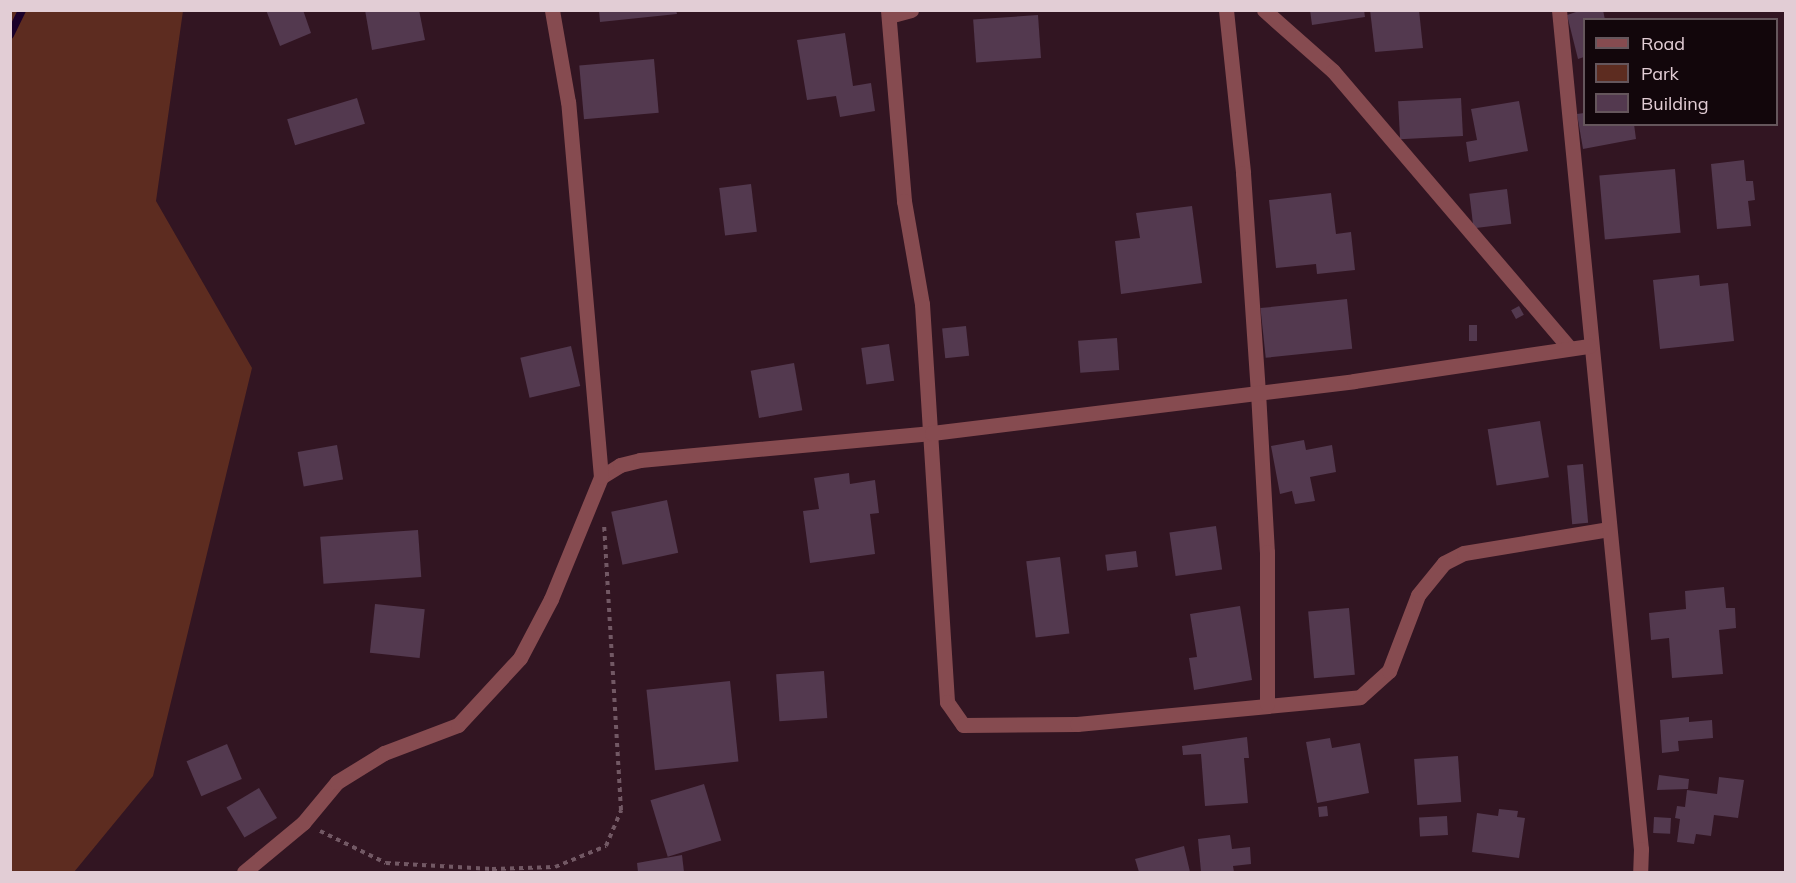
<!DOCTYPE html>
<style>
body{margin:0}
#map{position:relative;width:1796px;height:883px;overflow:hidden;background:#321522;font-family:Mulish,sans-serif}
div>[style]{position:absolute}
.green>*{inset:0;background:#5d2c20}
.stream>*{height:8px;margin:-4px;padding:0 4px;transform-origin:4px;border-radius:4px;background:#1a002a}
.building>*{inset:0;background:#53394f;transform-origin:0 0}
.path>*{height:4px;margin-top:-2px;transform-origin:0;background:repeating-linear-gradient(90deg,#725864 0 4.5px,transparent 0 9px)}
.minor>*{height:15px;margin:-7.5px;padding:0 7.5px;transform-origin:7.5px;border-radius:7.5px;background:#864b50}
span{translate:-50% -50%;white-space:nowrap;text-align:center;line-height:1.15;-webkit-text-stroke:6px #12060b;paint-order:stroke}
.frame{position:absolute;inset:0;border:12px solid #e2cdd5;pointer-events:none}
.legend{position:absolute;left:1583px;top:18px;width:195px;height:108px;box-sizing:border-box;background:#12060b;border:2px solid #65565c;margin:0;padding:8px 10px;list-style:none;font-size:18px;color:#e2cdd5}
.legend li{display:flex;align-items:center;gap:12px;height:30px}
.legend b{width:30px;border:2px solid #65565c}
</style>
<div id="map">
<div class="green">
<i style="clip-path:polygon(10px 11px,183px 11px,156px 201px,252px 368px,153px 776px,74px 872px,11px 872px)"></i>
</div>
<div class="stream">
<i style="left:10px;top:35px;width:28px;rotate:-64deg"></i>
</div>
<div class="building">
<i style="clip-path:polygon(266px 10px,303px 10px,311px 33px,280px 46px)"></i>
<i style="clip-path:polygon(365px 10px,419px 10px,425px 40px,372px 50px)"></i>
<i style="clip-path:polygon(599px 10px,676px 10px,677px 14px,600px 22px)"></i>
<i style="clip-path:polygon(1310px 10px,1364px 10px,1365px 17px,1312px 25px)"></i>
<i style="clip-path:polygon(1370px 10px,1419px 10px,1423px 48px,1375px 52px)"></i>
<i style="clip-path:polygon(1582px 10px,1603px 10px,1605px 20px,1584px 20px,1584px 57px,1578px 59px,1567px 15px)"></i>
<i style="left:1038px;top:15px;width:43px;height:65px;rotate:86deg"></i>
<i style="clip-path:polygon(845px 33px,853px 86px,871px 83px,875px 111px,840px 117px,836px 96px,807px 100px,797px 40px)"></i>
<i style="left:654px;top:59px;width:54px;height:75px;rotate:85deg"></i>
<i style="left:357px;top:98px;width:27px;height:73px;rotate:73deg"></i>
<i style="left:1461px;top:98px;width:38px;height:63px;rotate:87deg"></i>
<i style="clip-path:polygon(1519px 101px,1528px 151px,1469px 162px,1466px 142px,1477px 140px,1471px 109px)"></i>
<i style="clip-path:polygon(1584px 113px,1584px 124px,1634px 124px,1636px 139px,1583px 149px,1577px 114px)"></i>
<i style="clip-path:polygon(1744px 160px,1746px 181px,1753px 181px,1755px 200px,1748px 201px,1751px 226px,1717px 229px,1711px 164px)"></i>
<i style="left:1675px;top:169px;width:64px;height:76px;rotate:85deg"></i>
<i style="left:751px;top:184px;width:48px;height:32px;rotate:83deg"></i>
<i style="left:1507px;top:189px;width:35px;height:38px;rotate:83deg"></i>
<i style="clip-path:polygon(1331px 193px,1336px 234px,1351px 232px,1355px 270px,1317px 274px,1316px 264px,1276px 268px,1269px 200px)"></i>
<i style="clip-path:polygon(1192px 206px,1202px 283px,1121px 294px,1115px 241px,1140px 238px,1136px 213px)"></i>
<i style="clip-path:polygon(1699px 275px,1700px 286px,1728px 283px,1734px 341px,1660px 349px,1653px 280px)"></i>
<i style="left:1347px;top:299px;width:50px;height:87px;rotate:84deg"></i>
<i style="left:1519px;top:306px;width:10px;height:9px;rotate:61deg"></i>
<i style="left:1469px;top:325px;width:8px;height:16px"></i>
<i style="left:966px;top:326px;width:30px;height:24px;rotate:84deg"></i>
<i style="left:1117px;top:338px;width:32px;height:39px;rotate:86deg"></i>
<i style="left:889px;top:344px;width:37px;height:28px;rotate:82deg"></i>
<i style="left:571px;top:346px;width:41px;height:52px;rotate:77deg"></i>
<i style="left:794px;top:363px;width:48px;height:44px;rotate:80deg"></i>
<i style="left:1540px;top:421px;width:57px;height:53px;rotate:81deg"></i>
<i style="clip-path:polygon(1304px 440px,1306px 450px,1332px 445px,1336px 472px,1310px 477px,1315px 501px,1295px 504px,1292px 491px,1280px 494px,1271px 446px)"></i>
<i style="left:337px;top:445px;width:35px;height:40px;rotate:80deg"></i>
<i style="left:1583px;top:464px;width:59px;height:16px;rotate:85deg"></i>
<i style="clip-path:polygon(849px 473px,850px 484px,875px 480px,879px 513px,870px 514px,875px 554px,810px 563px,803px 511px,819px 509px,814px 478px)"></i>
<i style="left:667px;top:500px;width:54px;height:57px;rotate:78deg"></i>
<i style="left:1216px;top:526px;width:44px;height:47px;rotate:82deg"></i>
<i style="left:418px;top:530px;width:47px;height:98px;rotate:86deg"></i>
<i style="left:1136px;top:551px;width:16px;height:31px;rotate:83deg"></i>
<i style="left:1060px;top:557px;width:77px;height:34px;rotate:83deg"></i>
<i style="clip-path:polygon(1724px 587px,1726px 608px,1735px 608px,1736px 628px,1719px 630px,1723px 674px,1672px 678px,1669px 638px,1651px 640px,1649px 613px,1686px 609px,1685px 591px)"></i>
<i style="left:375px;top:604px;width:50px;height:49px;rotate:6deg"></i>
<i style="clip-path:polygon(1240px 606px,1252px 680px,1194px 690px,1189px 658px,1197px 657px,1190px 614px)"></i>
<i style="left:1349px;top:608px;width:67px;height:41px;rotate:85deg"></i>
<i style="left:824px;top:671px;width:47px;height:48px;rotate:86deg"></i>
<i style="left:730px;top:681px;width:81px;height:84px;rotate:84deg"></i>
<i style="clip-path:polygon(1689px 717px,1689px 722px,1712px 720px,1713px 738px,1678px 741px,1679px 751px,1662px 753px,1660px 720px)"></i>
<i style="clip-path:polygon(1247px 737px,1249px 758px,1244px 758px,1248px 803px,1205px 806px,1201px 754px,1183px 755px,1182px 746px)"></i>
<i style="clip-path:polygon(1330px 738px,1332px 748px,1360px 743px,1369px 793px,1317px 803px,1306px 742px)"></i>
<i style="left:227px;top:744px;width:38px;height:44px;rotate:67deg"></i>
<i style="left:1458px;top:756px;width:46px;height:44px;rotate:86deg"></i>
<i style="clip-path:polygon(1659px 775px,1689px 779px,1688px 789px,1657px 790px)"></i>
<i style="clip-path:polygon(1719px 777px,1744px 780px,1738px 818px,1714px 815px,1711px 836px,1696px 834px,1694px 844px,1677px 842px,1680px 819px,1675px 818px,1677px 806px,1685px 807px,1687px 790px,1717px 794px)"></i>
<i style="left:704px;top:784px;width:59px;height:56px;rotate:73deg"></i>
<i style="left:259px;top:788px;width:35px;height:38px;rotate:59deg"></i>
<i style="left:1327px;top:806px;width:10px;height:9px;rotate:84deg"></i>
<i style="clip-path:polygon(1499px 809px,1518px 811px,1517px 817px,1525px 818px,1519px 858px,1472px 852px,1477px 813px,1498px 816px)"></i>
<i style="left:1447px;top:816px;width:19px;height:28px;rotate:87deg"></i>
<i style="left:1654px;top:817px;width:17px;height:16px;rotate:3deg"></i>
<i style="clip-path:polygon(1230px 835px,1232px 849px,1250px 847px,1251px 864px,1233px 866px,1234px 872px,1201px 872px,1198px 839px)"></i>
<i style="clip-path:polygon(1184px 846px,1190px 872px,1139px 872px,1135px 859px)"></i>
<i style="clip-path:polygon(682px 855px,684px 872px,638px 872px,637px 863px)"></i>
</div>
<div class="path">
<i style="left:320px;top:831px;width:73px;rotate:25.9deg"></i>
<i style="left:386px;top:863px;width:106px;rotate:3.2deg"></i>
<i style="left:492px;top:869px;width:63px;rotate:-1.8deg"></i>
<i style="left:555px;top:867px;width:55px;rotate:-22.4deg"></i>
<i style="left:606px;top:846px;width:39px;rotate:-67deg"></i>
<i style="left:621px;top:810px;width:284px;rotate:-93.4deg"></i>
</div>
<div class="minor">
<i style="left:888px;top:10px;width:192px;rotate:85.2deg"></i>
<i style="left:904px;top:201px;width:105px;rotate:80.1deg"></i>
<i style="left:922px;top:304px;width:399px;rotate:86.4deg"></i>
<i style="left:947px;top:702px;width:28px;rotate:55deg"></i>
<i style="left:963px;top:725px;width:114px;rotate:-0.5deg"></i>
<i style="left:1077px;top:724px;width:284px;rotate:-5.4deg"></i>
<i style="left:1360px;top:697px;width:39px;rotate:-42deg"></i>
<i style="left:1389px;top:671px;width:81px;rotate:-69.1deg"></i>
<i style="left:1418px;top:595px;width:41px;rotate:-50.9deg"></i>
<i style="left:1444px;top:563px;width:22px;rotate:-27deg"></i>
<i style="left:1464px;top:553px;width:147px;rotate:-9.4deg"></i>
<i style="left:1226px;top:10px;width:164px;rotate:84deg"></i>
<i style="left:1243px;top:173px;width:220px;rotate:86.1deg"></i>
<i style="left:1258px;top:392px;width:160px;rotate:86.8deg"></i>
<i style="left:1267px;top:552px;width:152px;rotate:90deg"></i>
<i style="left:1264px;top:10px;width:92px;rotate:41.5deg"></i>
<i style="left:1333px;top:71px;width:362px;rotate:49.5deg"></i>
<i style="left:1559px;top:10px;width:843px;rotate:84.42deg"></i>
<i style="left:1641px;top:849px;width:23px;rotate:92deg"></i>
<i style="left:889px;top:16px;width:23px;rotate:-15deg"></i>
<i style="left:601px;top:477px;width:22px;rotate:-32deg"></i>
<i style="left:620px;top:465px;width:21px;rotate:-14deg"></i>
<i style="left:640px;top:460px;width:293px;rotate:-5.3deg"></i>
<i style="left:932px;top:433px;width:425px;rotate:-7deg"></i>
<i style="left:1354px;top:381px;width:238px;rotate:-8.5deg"></i>
<i style="left:244px;top:872px;width:77px;rotate:-39.7deg"></i>
<i style="left:303px;top:823px;width:53px;rotate:-50.3deg"></i>
<i style="left:337px;top:782px;width:55px;rotate:-31.7deg"></i>
<i style="left:384px;top:753px;width:79px;rotate:-20.7deg"></i>
<i style="left:458px;top:725px;width:91px;rotate:-47.2deg"></i>
<i style="left:520px;top:658px;width:67px;rotate:-62.3deg"></i>
<i style="left:551px;top:599px;width:132px;rotate:-67.7deg"></i>
<i style="left:601px;top:477px;width:376px;rotate:-95deg"></i>
<i style="left:568px;top:102px;width:93px;rotate:-99.9deg"></i>
</div>
<div class="frame"></div>
<ul class="legend">
<li><b style="height:8px;background:#864b50"></b>Road</li>
<li><b style="height:16px;background:#5d2c20"></b>Park</li>
<li><b style="height:16px;background:#53394f"></b>Building</li>
</ul>
</div>
